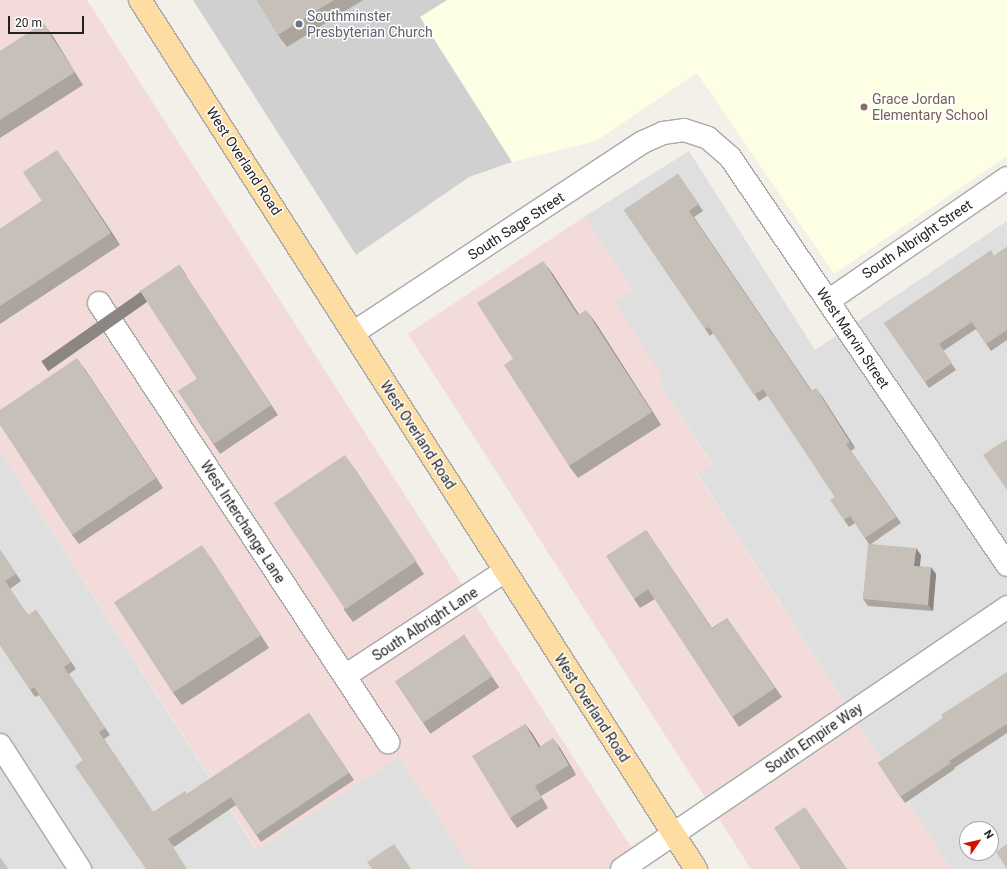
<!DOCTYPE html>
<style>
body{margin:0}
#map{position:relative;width:1007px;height:869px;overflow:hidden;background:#f2f0e9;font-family:Roboto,sans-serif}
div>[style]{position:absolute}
.residential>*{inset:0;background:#e0dfdf}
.commercial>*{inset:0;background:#f2dbd8}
.education>*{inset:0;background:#fdffe5}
.religious>*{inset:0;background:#d0d0d0}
.roads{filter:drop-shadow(1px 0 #a9a9a9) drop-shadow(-1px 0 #a9a9a9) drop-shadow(0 1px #a9a9a9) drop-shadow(0 -1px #a9a9a9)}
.minor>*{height:22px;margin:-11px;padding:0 11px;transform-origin:11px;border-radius:11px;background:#fff}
.major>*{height:22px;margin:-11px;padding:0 11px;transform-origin:11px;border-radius:11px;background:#fedda2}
.wall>*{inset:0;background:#aba59e;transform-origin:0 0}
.shaded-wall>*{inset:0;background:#8b8681;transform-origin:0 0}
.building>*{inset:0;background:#c7c0b8;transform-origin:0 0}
.dots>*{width:11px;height:11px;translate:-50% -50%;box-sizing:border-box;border:2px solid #fff;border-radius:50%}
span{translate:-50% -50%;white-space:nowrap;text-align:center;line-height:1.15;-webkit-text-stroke:3px #fff;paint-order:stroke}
.worship-label{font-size:14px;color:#5b616d}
.left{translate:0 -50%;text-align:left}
.education-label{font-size:14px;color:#785e54}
.street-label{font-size:14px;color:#222}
.north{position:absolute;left:959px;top:821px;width:40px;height:40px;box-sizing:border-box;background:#fff;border:1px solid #a7a7a7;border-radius:50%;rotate:56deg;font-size:11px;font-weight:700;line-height:16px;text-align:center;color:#222}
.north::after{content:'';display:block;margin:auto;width:14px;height:18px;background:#d40f00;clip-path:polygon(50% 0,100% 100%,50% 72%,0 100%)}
.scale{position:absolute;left:8px;top:16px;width:76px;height:18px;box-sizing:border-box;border:2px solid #222;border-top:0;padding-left:5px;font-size:12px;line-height:14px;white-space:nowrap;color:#222;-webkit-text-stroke:3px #fff;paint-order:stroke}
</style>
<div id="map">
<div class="residential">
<i style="clip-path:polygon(evenodd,689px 151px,815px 350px,1007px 221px,1007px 869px,951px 869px,697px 473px,712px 463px,659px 382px,663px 379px,614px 303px,633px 290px,584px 217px,689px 151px,967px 829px,991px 829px,991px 853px,967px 853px,967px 829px)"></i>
<i style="clip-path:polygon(0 451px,256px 850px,399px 757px,472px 869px,0 869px)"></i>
</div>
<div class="commercial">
<i style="clip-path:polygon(0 0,87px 0,645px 869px,472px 869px,399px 757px,257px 850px,0 451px)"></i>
<i style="clip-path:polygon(584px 217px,633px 290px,615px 303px,664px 379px,659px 382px,712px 464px,697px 474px,951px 869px,751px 869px,408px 334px)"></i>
</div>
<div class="education">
<i style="clip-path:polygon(447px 0,1007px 0,1007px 156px,834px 274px,697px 73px,596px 141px,512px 162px,419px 17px)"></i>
</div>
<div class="religious">
<i style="clip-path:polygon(193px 0,447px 0,420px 17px,512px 162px,469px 177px,356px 255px)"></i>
</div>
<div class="roads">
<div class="minor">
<i style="left:828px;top:301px;width:217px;rotate:-34.5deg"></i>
<i style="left:99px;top:303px;width:526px;rotate:56.64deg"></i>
<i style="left:353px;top:333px;width:347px;rotate:-33.4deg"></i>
<i style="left:643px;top:142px;width:22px;rotate:-24deg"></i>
<i style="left:663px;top:133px;width:21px;rotate:-8deg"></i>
<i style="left:684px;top:130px;width:25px;rotate:18deg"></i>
<i style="left:708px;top:138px;width:29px;rotate:41deg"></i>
<i style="left:730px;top:157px;width:493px;rotate:55.8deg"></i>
<i style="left:345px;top:676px;width:191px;rotate:-33.3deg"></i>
<i style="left:0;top:745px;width:148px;rotate:57.2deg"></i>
<i style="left:622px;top:869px;width:466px;rotate:-34.2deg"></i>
</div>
<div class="major">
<i style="left:140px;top:0;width:1032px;rotate:57.39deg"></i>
</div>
</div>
<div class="wall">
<i style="clip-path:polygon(257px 0,363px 0,287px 47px,278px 35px)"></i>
<i style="clip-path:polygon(52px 35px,83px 85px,0 138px,0 51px)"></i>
<i style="clip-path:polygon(65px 162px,120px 245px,0 324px,0 229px,42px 201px)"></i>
<i style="clip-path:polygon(678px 174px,703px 211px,694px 217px,812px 391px,821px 395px,855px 448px,851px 451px,901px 523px,871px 544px,921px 555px,920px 566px,936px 574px,933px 611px,868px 606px,863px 599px,869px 544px,855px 523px,849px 527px,844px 520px,835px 497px,768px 395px,759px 401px,713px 333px,710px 336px,624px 210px)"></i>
<i style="clip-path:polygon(1007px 247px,1007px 340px,991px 351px,976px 329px,943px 351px,956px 370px,929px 388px,884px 323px,994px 256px)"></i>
<i style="clip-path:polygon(179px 265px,278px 415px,220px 454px,178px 391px,197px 379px)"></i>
<i style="clip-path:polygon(552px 273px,579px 315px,595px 322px,661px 425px,578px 478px,569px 466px,513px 359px)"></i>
<i style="clip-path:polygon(84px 368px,163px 488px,79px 544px,72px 535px)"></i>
<i style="clip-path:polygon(354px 468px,424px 574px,353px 622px,344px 610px)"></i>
<i style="clip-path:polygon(646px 530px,712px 628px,727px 618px,782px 697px,739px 727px,655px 599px,640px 608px,634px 599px)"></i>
<i style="clip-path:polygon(0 550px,21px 581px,10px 589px,28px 615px,36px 610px,76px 669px,69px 674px,110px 735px,104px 739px,153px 812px,187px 794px,309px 713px,354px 780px,261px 842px,236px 805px,174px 847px,83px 760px,39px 695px,35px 697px,0 645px)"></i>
<i style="clip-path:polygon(210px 557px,269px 648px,182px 705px,173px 693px)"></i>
<i style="left:464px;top:635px;width:63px;height:83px;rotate:56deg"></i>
<i style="clip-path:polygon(1007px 672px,1007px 733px,954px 768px,955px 769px,905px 803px,878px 763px,943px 718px)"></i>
<i style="clip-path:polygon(525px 724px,540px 746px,560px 748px,576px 775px,541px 796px,548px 808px,517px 828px,510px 818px)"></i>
</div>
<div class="shaded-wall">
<i style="clip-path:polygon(43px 23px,52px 35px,83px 85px,75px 72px)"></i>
<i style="clip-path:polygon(57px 150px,65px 162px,120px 245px,111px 233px)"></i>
<i style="clip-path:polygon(543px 261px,552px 273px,587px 327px,578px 315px)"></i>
<i style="left:179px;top:265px;width:12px;height:168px;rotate:55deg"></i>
<i style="clip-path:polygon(586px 310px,595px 322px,661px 425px,652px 412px)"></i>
<i style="clip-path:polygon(77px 358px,84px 368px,163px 488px,156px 478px)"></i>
<i style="clip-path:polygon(816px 388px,821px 395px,855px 448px,850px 442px)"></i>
<i style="clip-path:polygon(345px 455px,354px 468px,424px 574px,416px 562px)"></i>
<i style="clip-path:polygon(202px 545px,210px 557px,269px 648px,261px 636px)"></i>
<i style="clip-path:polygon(916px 548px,921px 555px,919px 572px,914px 566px)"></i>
<i style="clip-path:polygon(931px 567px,936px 574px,933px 611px,928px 605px)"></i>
<i style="clip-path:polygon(525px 724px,532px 733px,546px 756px,539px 747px)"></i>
<i style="clip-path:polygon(553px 738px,560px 748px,576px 775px,569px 765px)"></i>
</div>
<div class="building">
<i style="clip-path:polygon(257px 0,334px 0,278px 35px)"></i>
<i style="clip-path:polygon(43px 23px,75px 72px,0 120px,0 51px)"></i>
<i style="clip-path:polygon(57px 150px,111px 233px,0 306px,0 229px,42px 201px,23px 172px)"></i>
<i style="clip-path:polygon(678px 174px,699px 204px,689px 211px,811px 391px,816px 388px,850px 442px,846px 444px,896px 517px,865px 538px,850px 516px,844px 520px,830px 500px,835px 497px,763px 389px,754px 395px,709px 327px,705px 329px,624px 210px)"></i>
<i style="clip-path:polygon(1007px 247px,1007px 330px,986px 344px,972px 322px,939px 344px,952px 363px,925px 382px,884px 323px,991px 250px,994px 256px)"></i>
<i style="clip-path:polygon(543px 261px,578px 315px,586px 310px,652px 412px,569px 466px,504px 365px,513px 359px,477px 303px)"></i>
<i style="clip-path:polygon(179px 265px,271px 405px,214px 444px,178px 391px,197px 379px,140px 291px)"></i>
<i style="clip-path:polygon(77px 358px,156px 478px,72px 535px,0 425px,0 410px)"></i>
<i style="clip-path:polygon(1007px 439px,1007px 490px,983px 455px)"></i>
<i style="left:345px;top:455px;width:128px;height:86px;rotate:56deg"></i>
<i style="clip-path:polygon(646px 530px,712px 629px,727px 618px,775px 688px,732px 717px,648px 589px,634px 599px,606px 556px)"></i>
<i style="clip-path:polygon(868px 544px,916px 548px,914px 566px,931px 567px,928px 605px,863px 599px)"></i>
<i style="left:202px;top:545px;width:108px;height:105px;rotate:57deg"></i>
<i style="clip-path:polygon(0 550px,16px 574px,5px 581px,28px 615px,36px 610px,71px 662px,64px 667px,105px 728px,99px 732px,153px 812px,185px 791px,187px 794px,309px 713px,349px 773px,256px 835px,231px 797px,168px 839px,187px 869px,146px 869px,75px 766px,83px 760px,34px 687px,30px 690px,0 645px)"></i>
<i style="left:464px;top:635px;width:50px;height:83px;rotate:56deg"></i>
<i style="clip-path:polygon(1007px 672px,1007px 724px,949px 761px,951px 763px,900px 797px,878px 763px,943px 718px,941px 715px)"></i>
<i style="clip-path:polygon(525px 724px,539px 747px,553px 738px,569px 765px,535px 786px,542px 798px,510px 818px,472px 756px)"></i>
<i style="clip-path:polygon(805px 807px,847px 869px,801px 869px,774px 828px)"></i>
<i style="clip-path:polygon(394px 844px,411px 869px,372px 869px,367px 862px)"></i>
<i style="clip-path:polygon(1007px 844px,1007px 869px,996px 852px)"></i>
<i style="clip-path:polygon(0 857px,8px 869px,0 869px)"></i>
</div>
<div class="dots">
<i style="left:299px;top:24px;background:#6b7280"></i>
<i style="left:864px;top:107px;background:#8d6e63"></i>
</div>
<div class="worship-label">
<span class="left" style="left:307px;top:24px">Southminster<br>Presbyterian Church</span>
</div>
<div class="education-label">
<span class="left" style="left:872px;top:107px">Grace Jordan<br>Elementary School</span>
</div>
<div class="street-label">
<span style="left:244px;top:161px;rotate:57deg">West Overland Road</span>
<span style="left:516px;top:226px;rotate:-33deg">South Sage Street</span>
<span style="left:917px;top:239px;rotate:-34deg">South Albright Street</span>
<span style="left:853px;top:338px;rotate:56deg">West Marvin Street</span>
<span style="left:418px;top:435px;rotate:57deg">West Overland Road</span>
<span style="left:243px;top:522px;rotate:57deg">West Interchange Lane</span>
<span style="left:425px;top:624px;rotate:-33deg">South Albright Lane</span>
<span style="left:592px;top:708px;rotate:57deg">West Overland Road</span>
<span style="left:814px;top:738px;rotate:-34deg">South Empire Way</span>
</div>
<div class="north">N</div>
<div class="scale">20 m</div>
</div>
